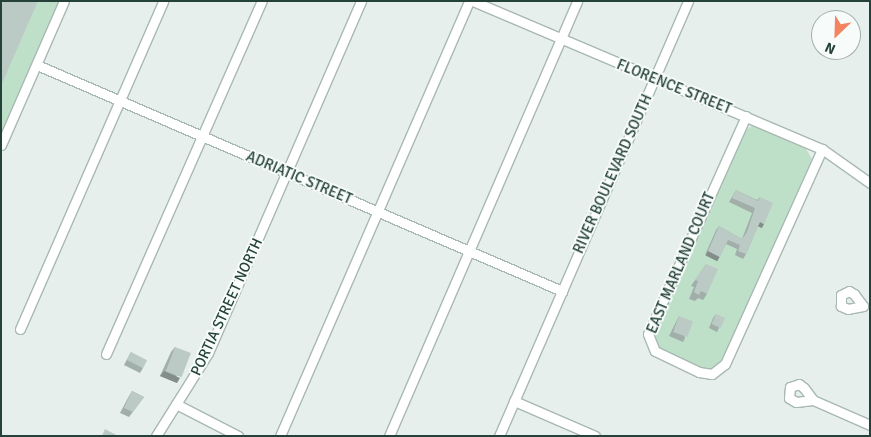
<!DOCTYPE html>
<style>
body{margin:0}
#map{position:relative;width:871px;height:437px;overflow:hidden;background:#e6efeb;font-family:Signika,sans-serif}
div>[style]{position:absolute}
.green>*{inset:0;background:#bfe0c8}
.roads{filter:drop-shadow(1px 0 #a8b8b2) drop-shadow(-1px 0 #a8b8b2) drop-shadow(0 1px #a8b8b2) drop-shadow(0 -1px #a8b8b2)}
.street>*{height:9px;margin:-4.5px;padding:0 4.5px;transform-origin:4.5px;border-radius:4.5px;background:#fff}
.wall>*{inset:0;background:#a1aea9}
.shaded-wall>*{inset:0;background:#838d89;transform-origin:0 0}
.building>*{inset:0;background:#bbcac4;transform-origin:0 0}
span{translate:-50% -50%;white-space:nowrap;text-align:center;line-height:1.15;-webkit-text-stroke:4px #f7fbf9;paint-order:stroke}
.street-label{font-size:15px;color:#24423a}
.frame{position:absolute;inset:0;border:2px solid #24423a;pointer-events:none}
.north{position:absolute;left:811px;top:10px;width:50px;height:50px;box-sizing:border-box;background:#f7fbf9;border:1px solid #a3b1ad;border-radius:50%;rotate:204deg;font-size:14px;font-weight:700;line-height:20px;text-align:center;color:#24423a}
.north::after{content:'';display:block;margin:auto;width:18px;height:22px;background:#f4845f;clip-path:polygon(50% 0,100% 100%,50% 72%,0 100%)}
</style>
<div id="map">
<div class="green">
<i style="clip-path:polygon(1px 1px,59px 1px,1px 133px)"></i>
<i style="clip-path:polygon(753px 125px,805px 147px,812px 159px,723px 360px,713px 369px,701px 368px,659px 349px,654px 334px,743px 132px)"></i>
</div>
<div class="roads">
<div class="street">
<i style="left:473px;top:1px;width:379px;rotate:23deg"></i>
<i style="left:822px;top:149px;width:59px;rotate:35.3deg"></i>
<i style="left:37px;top:65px;width:572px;rotate:23.29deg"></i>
<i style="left:746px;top:116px;width:239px;rotate:114.2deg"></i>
<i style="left:648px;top:334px;width:18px;rotate:68deg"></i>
<i style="left:655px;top:351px;width:49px;rotate:25.5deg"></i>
<i style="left:699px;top:372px;width:13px;rotate:9deg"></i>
<i style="left:712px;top:374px;width:16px;rotate:-38deg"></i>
<i style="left:725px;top:364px;width:236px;rotate:-65.7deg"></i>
<i style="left:1px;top:145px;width:157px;rotate:-66.4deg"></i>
<i style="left:849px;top:291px;width:6px;rotate:31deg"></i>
<i style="left:854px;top:294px;width:15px;rotate:53deg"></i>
<i style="left:863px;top:306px;width:15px;rotate:169deg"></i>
<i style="left:848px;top:309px;width:8px;rotate:-157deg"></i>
<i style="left:841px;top:306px;width:11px;rotate:-90deg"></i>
<i style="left:841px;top:295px;width:9px;rotate:-27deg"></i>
<i style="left:20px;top:329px;width:358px;rotate:-66.4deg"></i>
<i style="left:106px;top:354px;width:386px;rotate:-66.2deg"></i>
<i style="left:799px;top:384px;width:6px;rotate:39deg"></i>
<i style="left:804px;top:388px;width:15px;rotate:53deg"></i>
<i style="left:813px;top:400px;width:17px;rotate:173deg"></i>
<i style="left:796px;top:402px;width:8px;rotate:-150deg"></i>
<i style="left:789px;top:398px;width:11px;rotate:-85deg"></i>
<i style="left:790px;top:387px;width:9px;rotate:-18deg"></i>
<i style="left:813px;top:400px;width:62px;rotate:23.7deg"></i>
<i style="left:514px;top:401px;width:88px;rotate:23.4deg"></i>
<i style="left:176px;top:404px;width:70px;rotate:27.3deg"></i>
<i style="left:156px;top:436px;width:98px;rotate:-57.9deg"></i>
<i style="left:208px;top:353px;width:384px;rotate:-66.5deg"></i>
<i style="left:280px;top:436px;width:474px;rotate:-66.5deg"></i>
<i style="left:389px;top:436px;width:474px;rotate:-66.6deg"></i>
<i style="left:499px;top:436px;width:474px;rotate:-66.5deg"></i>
</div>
</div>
<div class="wall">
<i style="clip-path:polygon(736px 190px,757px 200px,760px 197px,762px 228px,758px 226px,746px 254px,743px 259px,735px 255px,737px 249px,726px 244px,717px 261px,705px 255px,716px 230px,719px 226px,742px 239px,752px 213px,729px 202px)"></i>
<i style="clip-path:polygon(706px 264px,707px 294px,703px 300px,698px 298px,695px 301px,689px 299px,694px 287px,691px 286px)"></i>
<i style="clip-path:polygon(716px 314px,719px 328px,717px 332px,709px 328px,713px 318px)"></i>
<i style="clip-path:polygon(679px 316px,685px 338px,683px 342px,669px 336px)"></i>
<i style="clip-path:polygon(175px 347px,177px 383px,160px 376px,171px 352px)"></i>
<i style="clip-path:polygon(131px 352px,143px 368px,140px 373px,124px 365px)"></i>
<i style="clip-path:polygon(132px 391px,144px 397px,129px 417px,120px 413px,129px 396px)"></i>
</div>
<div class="shaded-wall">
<i style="clip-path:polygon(760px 222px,764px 224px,762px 228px,757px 226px)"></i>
<i style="left:708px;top:251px;width:13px;height:5px;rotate:27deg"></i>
<i style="clip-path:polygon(164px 371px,180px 378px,177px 383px,160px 376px)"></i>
</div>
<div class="building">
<i style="clip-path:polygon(4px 1px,38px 1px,1px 86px,1px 6px)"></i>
<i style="clip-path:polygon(736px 190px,758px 201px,760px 197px,773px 203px,764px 224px,760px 222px,746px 254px,738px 251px,740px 245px,728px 240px,720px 257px,708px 251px,719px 226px,742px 239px,747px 232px,755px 208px,732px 198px)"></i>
<i style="clip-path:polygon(706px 264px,718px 269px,707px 294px,701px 291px,699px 295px,694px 292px,698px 281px,695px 280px)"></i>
<i style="left:716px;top:314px;width:10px;height:11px;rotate:24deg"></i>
<i style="left:679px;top:316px;width:15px;height:17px;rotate:20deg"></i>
<i style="left:175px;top:347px;width:17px;height:26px;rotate:21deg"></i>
<i style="left:131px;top:352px;width:18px;height:9px;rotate:27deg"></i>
<i style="clip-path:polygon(132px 391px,144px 397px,133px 412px,124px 408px)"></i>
<i style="clip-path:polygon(105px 429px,118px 436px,102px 436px)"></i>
</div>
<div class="street-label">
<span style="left:674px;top:87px;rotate:22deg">FLORENCE STREET</span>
<span style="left:613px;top:174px;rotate:-66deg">RIVER BOULEVARD SOUTH</span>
<span style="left:299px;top:178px;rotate:23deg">ADRIATIC STREET</span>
<span style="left:681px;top:263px;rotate:-67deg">EAST MARLAND COURT</span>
<span style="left:227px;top:307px;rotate:-65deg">PORTIA STREET NORTH</span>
</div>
<div class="frame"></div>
<div class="north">N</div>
</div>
